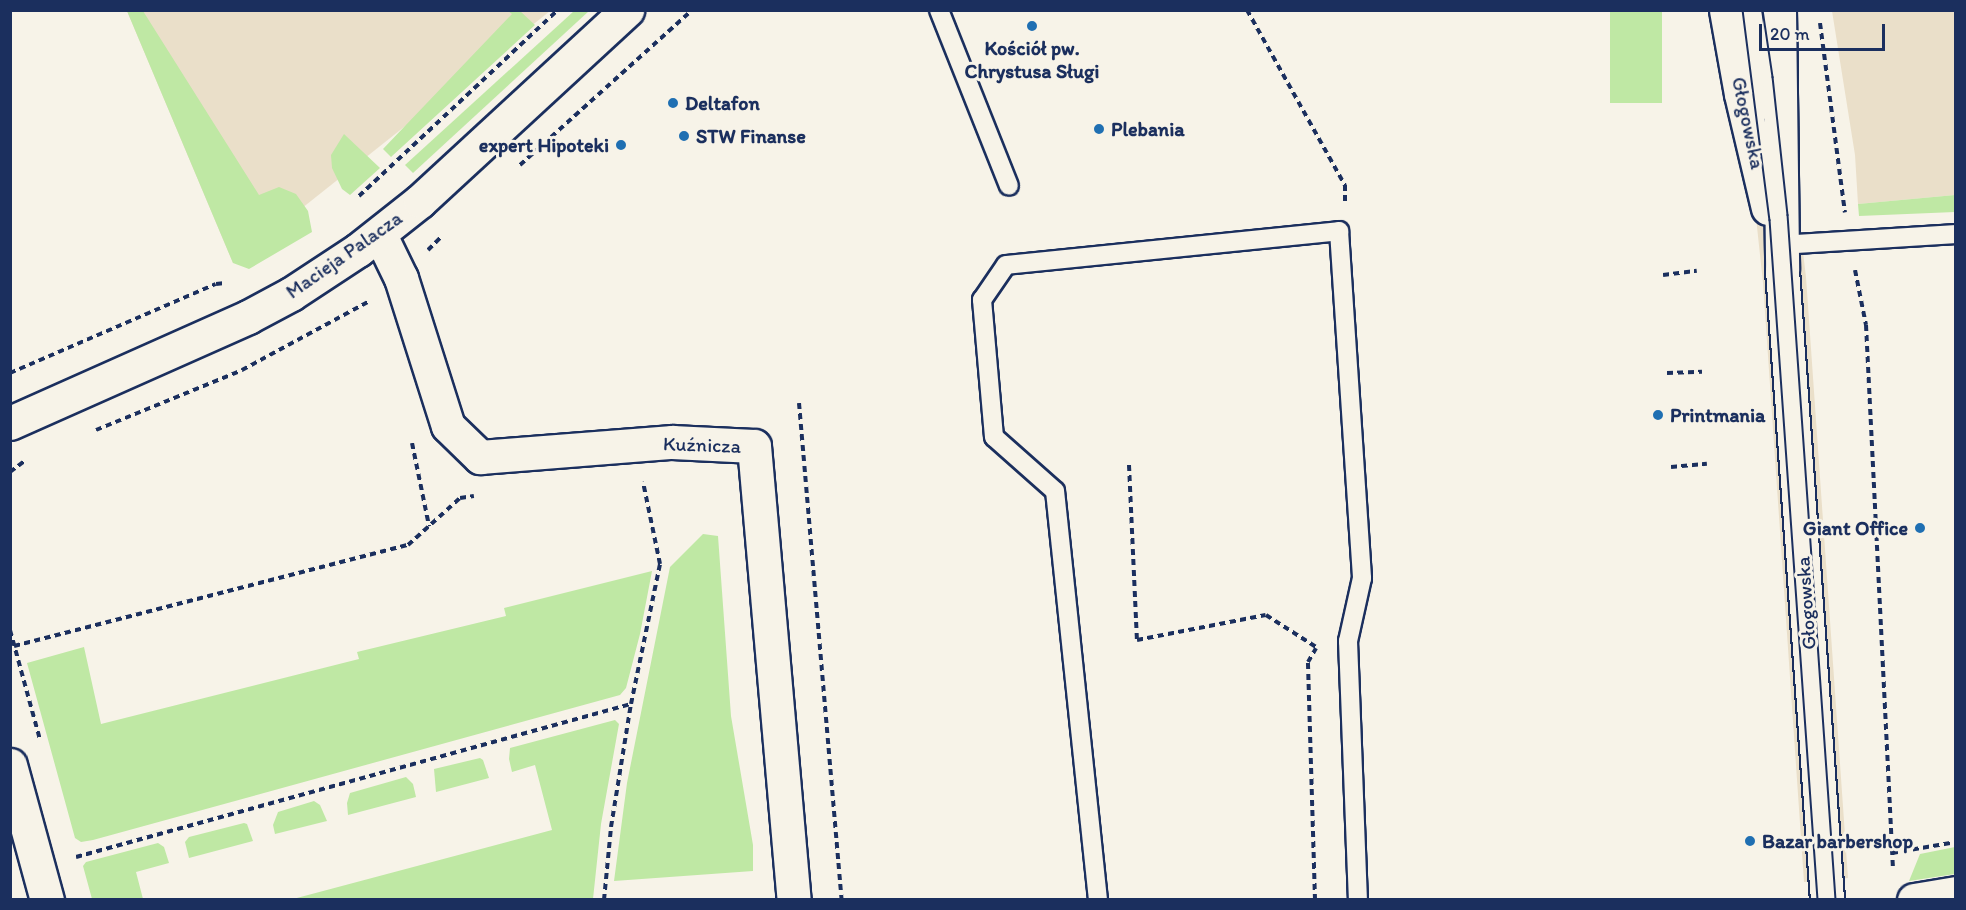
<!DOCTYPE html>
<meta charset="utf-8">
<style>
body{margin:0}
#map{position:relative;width:1966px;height:910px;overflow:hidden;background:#f7f3e8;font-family:Itim,sans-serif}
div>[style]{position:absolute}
.built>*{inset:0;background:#eadfc9}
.green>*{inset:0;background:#bfe8a4;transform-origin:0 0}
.path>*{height:4px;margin-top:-2px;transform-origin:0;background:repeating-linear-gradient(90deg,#1b2f5e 0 6px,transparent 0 10.5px)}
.roads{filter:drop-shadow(2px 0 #1b2f5e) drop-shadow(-2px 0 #1b2f5e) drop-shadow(0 2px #1b2f5e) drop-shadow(0 -2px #1b2f5e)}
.service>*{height:18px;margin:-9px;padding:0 9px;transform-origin:9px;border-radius:9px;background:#f7f3e8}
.minor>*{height:33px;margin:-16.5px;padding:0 16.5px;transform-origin:16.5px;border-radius:16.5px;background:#f7f3e8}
.tertiary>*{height:33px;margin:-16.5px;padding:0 16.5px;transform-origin:16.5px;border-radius:16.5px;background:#f7f3e8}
.tram>*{height:1.5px;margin:-0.75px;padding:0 0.75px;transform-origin:0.75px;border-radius:0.75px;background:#1b2f5e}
.dots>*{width:16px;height:16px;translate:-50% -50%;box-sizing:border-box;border:3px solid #f7f3e8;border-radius:50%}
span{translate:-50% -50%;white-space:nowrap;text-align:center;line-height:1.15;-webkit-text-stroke:6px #f7f3e8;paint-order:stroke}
.poi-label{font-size:20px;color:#1b2f5e;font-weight:700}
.left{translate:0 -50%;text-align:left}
.right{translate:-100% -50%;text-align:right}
.street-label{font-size:20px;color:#1b2f5e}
.frame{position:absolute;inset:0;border:12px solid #1b2f5e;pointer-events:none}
.scale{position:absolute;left:1759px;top:24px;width:126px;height:27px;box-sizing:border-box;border:3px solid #1b2f5e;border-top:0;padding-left:8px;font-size:18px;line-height:21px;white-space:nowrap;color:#1b2f5e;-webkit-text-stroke:4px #f7f3e8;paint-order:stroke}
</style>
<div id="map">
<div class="built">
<i style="clip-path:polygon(127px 11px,550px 11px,233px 263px)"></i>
<i style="clip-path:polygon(1734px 11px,1774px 11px,1806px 277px,1848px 878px,1804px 882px,1763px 283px)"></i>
<i style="clip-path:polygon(1832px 11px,1955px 11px,1955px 195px,1858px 204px,1855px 155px)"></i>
</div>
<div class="green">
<i style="clip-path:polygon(127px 11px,143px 11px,259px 195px,279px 187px,296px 194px,308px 211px,312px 232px,249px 269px,233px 263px)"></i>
<i style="clip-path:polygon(508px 11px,520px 11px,535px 25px,391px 157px,383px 149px,512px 14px)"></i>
<i style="clip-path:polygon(574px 11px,589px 11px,413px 173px,405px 165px)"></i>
<i style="left:1610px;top:11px;width:52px;height:92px"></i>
<i style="clip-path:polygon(344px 134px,380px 168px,350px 195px,342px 189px,332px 168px,331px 155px)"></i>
<i style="clip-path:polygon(1955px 195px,1955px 212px,1859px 216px,1858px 204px)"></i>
<i style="clip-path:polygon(703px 534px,718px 536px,731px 716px,753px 845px,753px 871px,614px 881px,627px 783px,670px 567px)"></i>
<i style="clip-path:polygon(652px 571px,640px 634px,626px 688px,620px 695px,93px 840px,81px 842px,75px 838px,27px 663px,84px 647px,101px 724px,359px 659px,357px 652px,506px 616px,504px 608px)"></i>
<i style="clip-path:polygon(615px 720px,619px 724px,601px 824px,593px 899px,293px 899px,552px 830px,535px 765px,512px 772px,509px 759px,510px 748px)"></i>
<i style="clip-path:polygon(480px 758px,483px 760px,489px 778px,436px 792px,434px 769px)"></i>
<i style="clip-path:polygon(406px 777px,413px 784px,416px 797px,348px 815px,347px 803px,350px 793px)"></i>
<i style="clip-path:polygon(314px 801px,320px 805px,327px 821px,275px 834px,273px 825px,278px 812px)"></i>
<i style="clip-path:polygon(244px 823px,247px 824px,253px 841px,189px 858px,185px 842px,189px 837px)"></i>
<i style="clip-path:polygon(158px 843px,164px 847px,169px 863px,136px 872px,143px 899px,92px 899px,83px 866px,86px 862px)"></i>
<i style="clip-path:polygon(1955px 847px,1955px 874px,1909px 881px,1920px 854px)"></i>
</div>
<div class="path">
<i style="left:1247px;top:10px;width:201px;rotate:60.8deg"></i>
<i style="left:1345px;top:185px;width:18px;rotate:90deg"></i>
<i style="left:1820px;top:23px;width:191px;rotate:82.5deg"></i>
<i style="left:520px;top:165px;width:232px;rotate:-42deg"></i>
<i style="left:359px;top:196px;width:272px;rotate:-43.1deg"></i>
<i style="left:428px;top:250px;width:20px;rotate:-45deg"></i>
<i style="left:1855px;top:270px;width:56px;rotate:78.7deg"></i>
<i style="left:1866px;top:325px;width:545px;rotate:87.16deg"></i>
<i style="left:1663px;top:275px;width:34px;rotate:-7deg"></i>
<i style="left:10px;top:373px;width:224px;rotate:-23.4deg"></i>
<i style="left:216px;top:284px;width:9px;rotate:-6deg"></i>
<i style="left:1667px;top:373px;width:35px;rotate:-2deg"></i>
<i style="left:799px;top:403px;width:499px;rotate:85.1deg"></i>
<i style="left:96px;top:430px;width:158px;rotate:-22.3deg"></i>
<i style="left:242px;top:370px;width:143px;rotate:-28.4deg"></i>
<i style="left:412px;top:443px;width:85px;rotate:78.4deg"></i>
<i style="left:1129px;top:465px;width:175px;rotate:87.4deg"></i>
<i style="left:1137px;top:640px;width:131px;rotate:-11deg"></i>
<i style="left:1266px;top:615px;width:59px;rotate:32.6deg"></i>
<i style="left:1671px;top:467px;width:36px;rotate:-5deg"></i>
<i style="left:10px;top:472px;width:20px;rotate:-37deg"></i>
<i style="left:10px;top:630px;width:114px;rotate:74.7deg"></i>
<i style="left:14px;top:646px;width:407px;rotate:-14.4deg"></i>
<i style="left:408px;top:545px;width:70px;rotate:-42.1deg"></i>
<i style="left:460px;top:498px;width:14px;rotate:-8deg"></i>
<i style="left:1892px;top:853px;width:65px;rotate:-9.8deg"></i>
<i style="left:76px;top:857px;width:576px;rotate:-15.41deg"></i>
<i style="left:604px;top:900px;width:73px;rotate:-84.5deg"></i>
<i style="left:611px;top:827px;width:125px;rotate:-80.8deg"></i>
<i style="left:631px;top:704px;width:143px;rotate:-78.3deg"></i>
<i style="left:660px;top:564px;width:84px;rotate:-101.7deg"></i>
<i style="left:1315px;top:900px;width:238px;rotate:-91.7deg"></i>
<i style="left:1308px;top:662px;width:16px;rotate:-60deg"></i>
</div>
<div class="roads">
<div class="service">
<i style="left:939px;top:10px;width:189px;rotate:68.3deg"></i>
<i style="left:1752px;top:10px;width:101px;rotate:82deg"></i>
<i style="left:1781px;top:245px;width:175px;rotate:-3.6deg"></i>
<i style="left:1098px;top:900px;width:411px;rotate:-96deg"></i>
<i style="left:1055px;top:491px;width:81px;rotate:-138.5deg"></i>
<i style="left:994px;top:437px;width:138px;rotate:-95deg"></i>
<i style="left:982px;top:300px;width:42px;rotate:-55.6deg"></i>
<i style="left:1006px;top:265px;width:335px;rotate:-5.8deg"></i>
<i style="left:1339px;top:231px;width:348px;rotate:86.2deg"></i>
<i style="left:1362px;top:578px;width:65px;rotate:102.5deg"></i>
<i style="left:1348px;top:641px;width:259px;rotate:87.8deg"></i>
</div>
<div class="minor">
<i style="left:380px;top:235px;width:48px;rotate:64deg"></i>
<i style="left:401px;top:278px;width:155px;rotate:72.4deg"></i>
<i style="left:448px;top:426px;width:45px;rotate:44.1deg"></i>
<i style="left:480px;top:457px;width:193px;rotate:-4.5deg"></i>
<i style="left:672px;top:442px;width:82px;rotate:2.8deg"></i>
<i style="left:754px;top:446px;width:456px;rotate:85deg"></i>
<i style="left:10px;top:423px;width:261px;rotate:-24deg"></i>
<i style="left:248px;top:317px;width:49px;rotate:-28.1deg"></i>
<i style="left:291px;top:294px;width:80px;rotate:-33.3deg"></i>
<i style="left:358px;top:250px;width:79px;rotate:-38.3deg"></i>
<i style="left:420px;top:201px;width:282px;rotate:-42.7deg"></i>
<i style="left:10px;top:765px;width:140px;rotate:74.7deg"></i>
<i style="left:1914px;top:900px;width:43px;rotate:-9.5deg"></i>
</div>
<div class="tertiary">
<i style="left:1726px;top:10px;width:85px;rotate:79.9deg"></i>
<i style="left:1741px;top:94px;width:117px;rotate:76.7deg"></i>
<i style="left:1779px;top:10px;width:260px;rotate:89.3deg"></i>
<i style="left:1782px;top:270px;width:632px;rotate:85.91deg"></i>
</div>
</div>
<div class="tram">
<i style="left:1743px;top:10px;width:212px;rotate:82.7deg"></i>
<i style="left:1770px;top:220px;width:682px;rotate:85.96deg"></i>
<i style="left:1763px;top:10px;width:68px;rotate:81.5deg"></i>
<i style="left:1773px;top:77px;width:139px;rotate:83.8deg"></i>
<i style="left:1788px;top:215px;width:687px;rotate:85.99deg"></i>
</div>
<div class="dots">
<i style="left:1032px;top:26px;background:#1f6fb2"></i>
<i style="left:673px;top:103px;background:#1f6fb2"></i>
<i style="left:1099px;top:129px;background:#1f6fb2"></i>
<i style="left:684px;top:136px;background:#1f6fb2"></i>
<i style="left:621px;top:145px;background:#1f6fb2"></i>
<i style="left:1658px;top:415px;background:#1f6fb2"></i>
<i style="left:1920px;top:528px;background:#1f6fb2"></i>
<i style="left:1750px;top:841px;background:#1f6fb2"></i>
</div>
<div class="poi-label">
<span style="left:1032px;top:60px">Kościół pw.<br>Chrystusa Sługi</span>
<span class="left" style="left:685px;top:103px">Deltafon</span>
<span class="left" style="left:1111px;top:129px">Plebania</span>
<span class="left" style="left:696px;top:136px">STW Finanse</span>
<span class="right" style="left:609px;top:145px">expert Hipoteki</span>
<span class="left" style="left:1670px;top:415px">Printmania</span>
<span class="right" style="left:1908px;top:528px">Giant Office</span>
<span class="left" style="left:1762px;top:841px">Bazar barbershop</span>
</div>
<div class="street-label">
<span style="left:1748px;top:123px;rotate:78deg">Głogowska</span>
<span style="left:344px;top:255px;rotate:-35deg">Macieja Palacza</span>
<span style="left:702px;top:445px;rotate:2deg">Kuźnicza</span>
<span style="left:1806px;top:603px;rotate:-94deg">Głogowska</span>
</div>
<div class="frame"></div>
<div class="scale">20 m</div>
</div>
